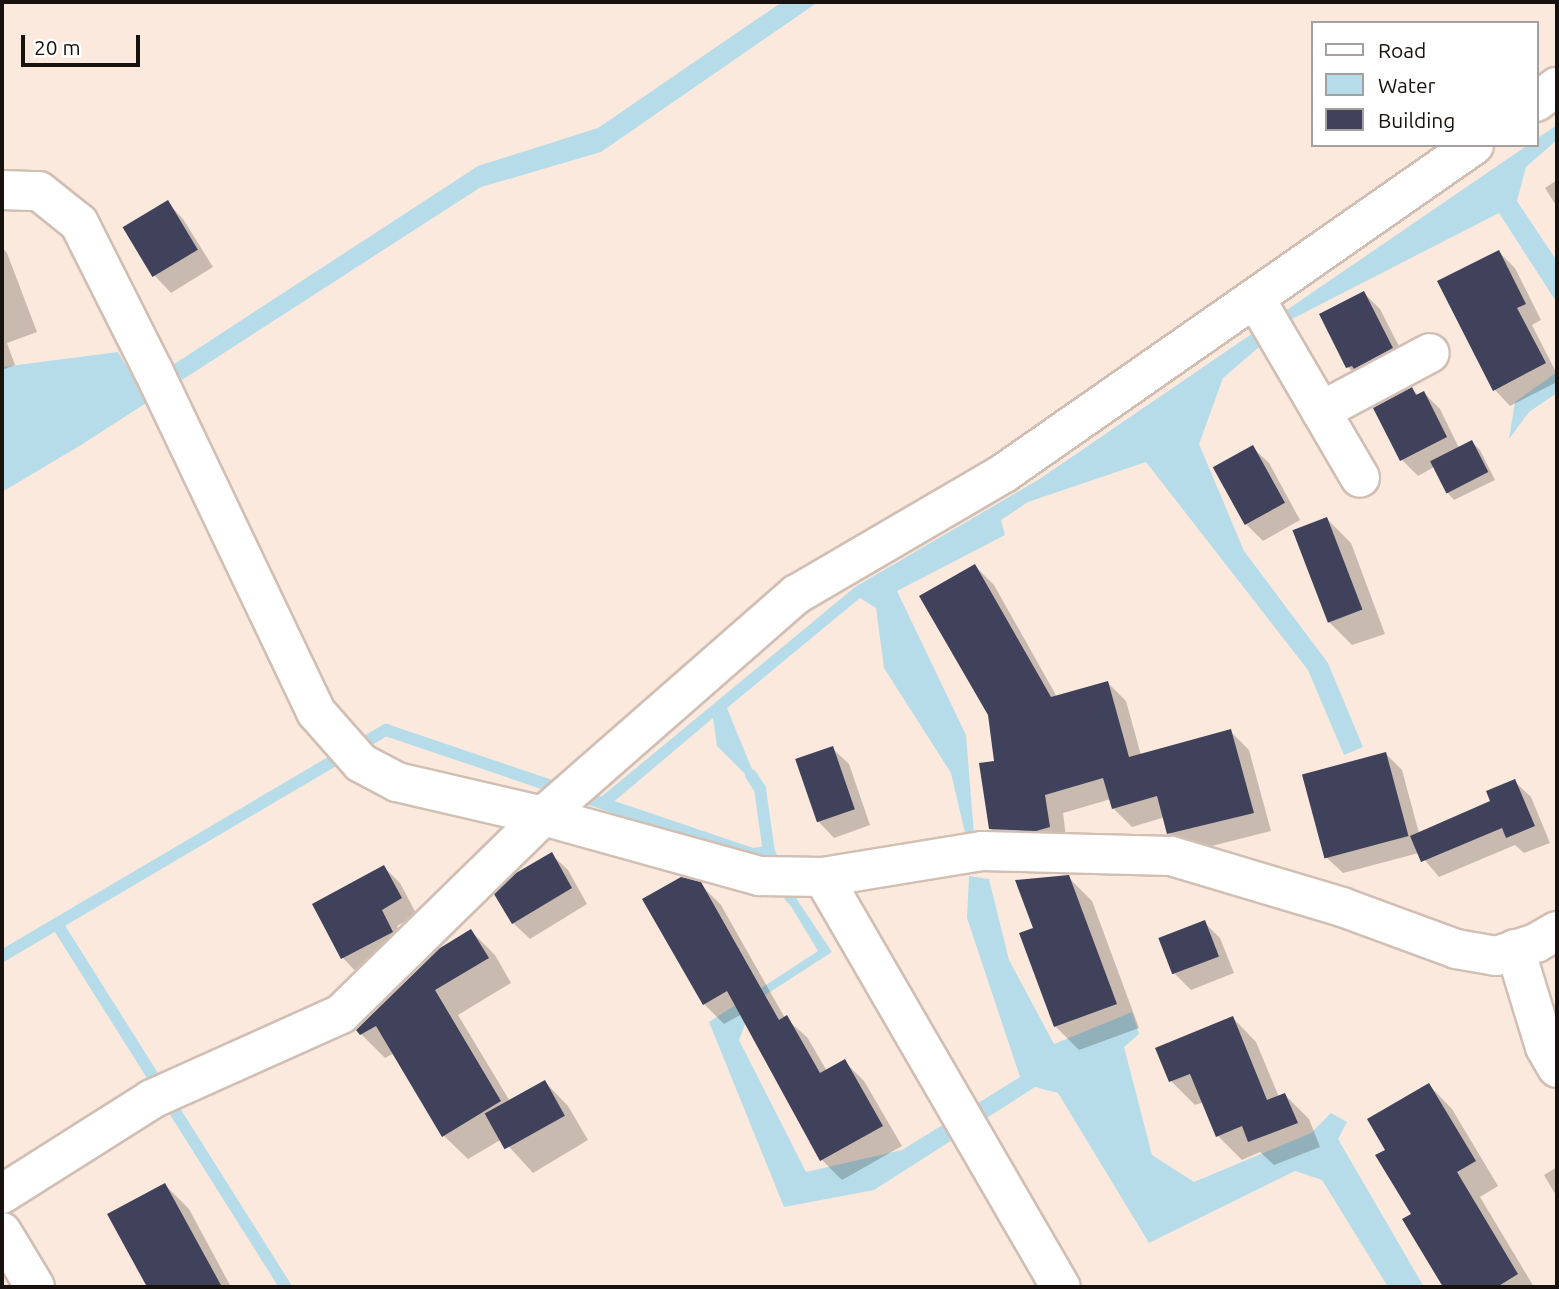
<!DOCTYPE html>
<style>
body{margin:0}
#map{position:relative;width:1559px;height:1289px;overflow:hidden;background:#fce9dd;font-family:Ubuntu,sans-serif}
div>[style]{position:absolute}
.water>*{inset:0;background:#b7dce9}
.shadow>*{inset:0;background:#0003}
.stream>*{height:12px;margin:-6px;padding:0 6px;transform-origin:6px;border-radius:6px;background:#b7dce9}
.building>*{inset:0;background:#40425b;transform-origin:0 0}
.roads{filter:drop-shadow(2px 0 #d1bfb4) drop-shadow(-2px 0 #d1bfb4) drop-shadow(0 2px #d1bfb4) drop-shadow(0 -2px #d1bfb4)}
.minor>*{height:38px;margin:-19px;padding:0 19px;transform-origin:19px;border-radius:19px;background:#fff}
span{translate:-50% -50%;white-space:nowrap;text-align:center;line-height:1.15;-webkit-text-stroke:7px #fff;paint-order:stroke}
.frame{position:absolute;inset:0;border:4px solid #18120e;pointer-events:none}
.legend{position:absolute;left:1311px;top:21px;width:228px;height:126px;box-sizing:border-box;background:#fff;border:2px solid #a3a09f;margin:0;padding:9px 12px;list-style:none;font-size:21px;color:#18120e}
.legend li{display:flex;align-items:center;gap:14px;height:35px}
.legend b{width:35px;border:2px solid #a3a09f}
.scale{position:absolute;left:21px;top:35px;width:119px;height:32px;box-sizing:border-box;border:4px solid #18120e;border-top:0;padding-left:9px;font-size:21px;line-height:24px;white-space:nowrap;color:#18120e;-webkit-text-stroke:5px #fff;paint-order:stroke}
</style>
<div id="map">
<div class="water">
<i style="clip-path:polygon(782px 2px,818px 2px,601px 152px,481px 187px,81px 445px,2px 492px,2px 367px,118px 352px,139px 387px,478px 166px,598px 128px)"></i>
<i style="clip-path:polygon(1557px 125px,1557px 140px,1526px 167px,1517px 201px,1557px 261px,1557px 303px,1499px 213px,1292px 319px,1223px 378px,1199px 444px,1244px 551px,1328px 663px,1363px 747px,1344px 755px,1308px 670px,1146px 462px,1028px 502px,1001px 520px,1005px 535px,897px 591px,966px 735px,974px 835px,965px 833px,951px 773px,884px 668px,876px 608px,860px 598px,727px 708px,760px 789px,717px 746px,713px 718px,604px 810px,601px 797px,855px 587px,1038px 480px,1528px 145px,1536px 145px,1536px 139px)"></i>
<i style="clip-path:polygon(1557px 372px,1557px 393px,1529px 412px,1509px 439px,1515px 402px)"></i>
<i style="clip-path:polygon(969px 876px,989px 879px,1009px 960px,1054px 1044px,1132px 1012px,1139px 1034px,1124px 1047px,1152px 1155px,1194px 1182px,1311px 1133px,1331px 1113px,1347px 1122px,1338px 1139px,1424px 1287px,1388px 1287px,1322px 1180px,1295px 1171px,1149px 1243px,1058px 1093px,1035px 1087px,874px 1190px,784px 1207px,709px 1022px,818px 951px,786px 898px,796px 898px,832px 952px,753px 1003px,739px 1040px,806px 1172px,902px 1150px,1020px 1077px,967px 918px)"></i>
</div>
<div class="shadow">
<i style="clip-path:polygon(1557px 180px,1557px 207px,1545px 188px)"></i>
<i style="clip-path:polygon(167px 202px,183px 219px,213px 267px,171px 293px,155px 276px)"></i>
<i style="clip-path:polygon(2px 247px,7px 253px,37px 332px,7px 343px,15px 365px,2px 370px)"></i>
<i style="clip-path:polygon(1499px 252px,1515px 268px,1541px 320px,1532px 325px,1557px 374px,1557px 382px,1510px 406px,1494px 389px)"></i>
<i style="clip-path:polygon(1364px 293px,1380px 309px,1408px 364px,1364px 384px,1348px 367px,1321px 315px)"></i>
<i style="clip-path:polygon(1412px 389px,1418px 395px,1424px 393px,1440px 409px,1459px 448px,1472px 442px,1480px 450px,1495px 480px,1454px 500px,1447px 492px,1434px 467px,1418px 476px,1402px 460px)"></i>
<i style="clip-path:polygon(1252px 447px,1269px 463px,1300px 520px,1263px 541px,1247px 525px)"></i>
<i style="clip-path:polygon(1327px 519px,1351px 543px,1385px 634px,1352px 645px,1328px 621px)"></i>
<i style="clip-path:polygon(975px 566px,994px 585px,1057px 697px,1108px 683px,1126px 701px,1141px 755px,1230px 731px,1249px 750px,1271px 831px,1188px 852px,1169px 833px,1165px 817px,1132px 827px,1113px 808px,1111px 799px,1063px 813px,1067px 845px,1009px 847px,990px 828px,996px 763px)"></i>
<i style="clip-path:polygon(832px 748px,849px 764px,870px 825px,834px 838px,818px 821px,797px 760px)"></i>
<i style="clip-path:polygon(1386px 754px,1402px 770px,1419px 833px,1492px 802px,1514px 781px,1531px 797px,1550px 843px,1524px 853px,1515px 845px,1439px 877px,1419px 853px,1343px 873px,1326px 857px)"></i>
<i style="clip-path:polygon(551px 854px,568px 870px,587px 904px,530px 939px,513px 923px)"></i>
<i style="clip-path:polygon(384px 867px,400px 883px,417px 915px,397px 926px,408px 948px,359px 975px,343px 958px,314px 904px)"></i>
<i style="clip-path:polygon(1068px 877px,1092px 901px,1139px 1028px,1079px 1050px,1055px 1026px,1035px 929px)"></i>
<i style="clip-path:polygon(700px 884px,721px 905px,785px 1018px,807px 1037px,827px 1071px,844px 1061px,864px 1081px,902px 1146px,842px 1180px,822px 1160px,742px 1014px,724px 1024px,704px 1004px)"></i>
<i style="clip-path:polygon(1204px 922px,1220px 938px,1234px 973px,1191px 990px,1175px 974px)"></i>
<i style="clip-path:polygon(471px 931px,495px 955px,511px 983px,458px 1015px,511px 1103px,545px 1082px,568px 1106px,588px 1140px,533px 1173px,502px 1139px,468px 1159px,444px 1136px,394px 1053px,385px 1058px,361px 1034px)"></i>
<i style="clip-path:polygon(1233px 1018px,1256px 1042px,1279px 1097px,1285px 1095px,1309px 1119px,1320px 1147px,1274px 1165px,1260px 1152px,1242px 1160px,1218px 1136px,1204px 1102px,1195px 1105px,1171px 1081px,1157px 1049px)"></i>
<i style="clip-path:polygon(1429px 1085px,1452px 1109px,1498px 1186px,1480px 1197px,1534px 1287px,1445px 1287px,1404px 1220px,1413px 1214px,1387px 1150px)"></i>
<i style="clip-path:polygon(1557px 1167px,1557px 1197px,1544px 1175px)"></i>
<i style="clip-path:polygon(165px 1185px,189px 1209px,231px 1287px,149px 1287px,110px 1215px)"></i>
</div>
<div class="stream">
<i style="left:751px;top:775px;width:17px;rotate:57deg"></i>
<i style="left:760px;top:789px;width:64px;rotate:81.9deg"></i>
<i style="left:57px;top:924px;width:429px;rotate:57.8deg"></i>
<i style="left:2px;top:956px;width:446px;rotate:-30.5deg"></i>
<i style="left:386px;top:730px;width:386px;rotate:18.7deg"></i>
<i style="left:752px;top:854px;width:17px;rotate:-7deg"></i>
<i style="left:769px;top:852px;width:51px;rotate:64.4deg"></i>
</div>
<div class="building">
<i style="left:168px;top:200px;width:58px;height:53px;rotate:59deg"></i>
<i style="clip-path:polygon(1499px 250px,1526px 304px,1517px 308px,1546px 363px,1493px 391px,1437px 281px)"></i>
<i style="clip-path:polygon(1364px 291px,1393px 348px,1354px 369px,1352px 366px,1346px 368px,1319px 314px)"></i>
<i style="clip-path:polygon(1412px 387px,1416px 395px,1424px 391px,1447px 437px,1400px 461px,1373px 408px)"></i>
<i style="left:1472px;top:440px;width:36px;height:47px;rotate:63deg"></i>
<i style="left:1253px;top:445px;width:66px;height:46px;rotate:61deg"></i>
<i style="left:1327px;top:517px;width:99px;height:37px;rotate:69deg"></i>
<i style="clip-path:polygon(975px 564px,1051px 697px,1108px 681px,1129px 757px,1231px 729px,1254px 813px,1167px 834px,1157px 796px,1112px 809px,1103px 778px,1045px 795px,1050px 827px,1036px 831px,989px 829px,979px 763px,994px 761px,988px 715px,919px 596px)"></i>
<i style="left:833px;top:746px;width:67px;height:40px;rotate:71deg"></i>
<i style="left:1386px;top:752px;width:87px;height:87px;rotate:75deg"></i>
<i style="clip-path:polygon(1515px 779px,1535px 826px,1506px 838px,1502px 828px,1421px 862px,1410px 836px,1490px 801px,1486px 791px)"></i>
<i style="clip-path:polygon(552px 852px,572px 888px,512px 924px,494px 894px,516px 873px)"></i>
<i style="clip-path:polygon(384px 865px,402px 898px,382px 910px,393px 932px,341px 959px,312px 904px)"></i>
<i style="clip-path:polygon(1069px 875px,1117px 1004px,1054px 1027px,1019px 933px,1033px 928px,1015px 880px)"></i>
<i style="clip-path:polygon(681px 877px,701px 882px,779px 1020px,787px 1015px,820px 1073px,845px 1059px,883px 1126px,820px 1161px,727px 991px,703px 1005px,642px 899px)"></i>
<i style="left:1205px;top:920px;width:39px;height:50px;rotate:69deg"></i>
<i style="clip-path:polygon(471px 929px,489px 958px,435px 990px,501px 1101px,442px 1137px,376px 1026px,360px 1035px,356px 1030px,440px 948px)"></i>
<i style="clip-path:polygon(1233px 1016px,1267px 1100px,1285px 1093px,1298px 1123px,1248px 1142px,1242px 1126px,1216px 1137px,1190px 1074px,1169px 1082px,1155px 1048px)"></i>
<i style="left:545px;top:1080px;width:41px;height:69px;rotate:61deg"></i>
<i style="clip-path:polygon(1429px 1083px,1476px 1161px,1457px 1172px,1518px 1274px,1497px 1287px,1443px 1287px,1402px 1219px,1411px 1214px,1375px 1155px,1385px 1150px,1367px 1119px)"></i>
<i style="clip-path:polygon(165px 1183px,222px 1287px,147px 1287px,107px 1214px)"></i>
</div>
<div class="roads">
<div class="minor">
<i style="left:1536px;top:102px;width:26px;rotate:-36deg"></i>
<i style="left:2px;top:190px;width:37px;rotate:2deg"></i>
<i style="left:39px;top:191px;width:51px;rotate:38.7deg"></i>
<i style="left:79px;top:223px;width:165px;rotate:63.3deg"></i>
<i style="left:153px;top:370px;width:379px;rotate:64.5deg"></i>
<i style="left:316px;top:712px;width:68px;rotate:48.6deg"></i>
<i style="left:361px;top:763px;width:41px;rotate:27.8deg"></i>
<i style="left:397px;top:782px;width:150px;rotate:13.1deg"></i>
<i style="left:543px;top:816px;width:225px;rotate:15.5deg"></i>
<i style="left:760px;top:876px;width:63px;rotate:0.9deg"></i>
<i style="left:823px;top:877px;width:161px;rotate:-9.3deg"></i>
<i style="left:982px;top:851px;width:189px;rotate:1.5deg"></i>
<i style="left:1171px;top:856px;width:178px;rotate:16.6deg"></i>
<i style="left:1342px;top:907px;width:121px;rotate:20.2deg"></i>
<i style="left:1456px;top:949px;width:41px;rotate:9.9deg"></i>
<i style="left:1496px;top:956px;width:42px;rotate:-18deg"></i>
<i style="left:1536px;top:943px;width:24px;rotate:-30deg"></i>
<i style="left:1255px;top:298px;width:208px;rotate:59.7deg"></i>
<i style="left:1321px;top:411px;width:123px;rotate:-28deg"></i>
<i style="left:823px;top:877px;width:474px;rotate:59.9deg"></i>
<i style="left:1515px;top:949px;width:102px;rotate:73deg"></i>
<i style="left:1545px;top:1047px;width:24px;rotate:60deg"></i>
<i style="left:2px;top:1194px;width:178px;rotate:-32.3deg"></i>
<i style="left:152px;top:1099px;width:207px;rotate:-24.2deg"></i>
<i style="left:341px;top:1014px;width:283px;rotate:-44.4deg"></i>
<i style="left:543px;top:816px;width:337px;rotate:-41.2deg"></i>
<i style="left:797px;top:594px;width:240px;rotate:-30.3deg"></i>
<i style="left:1004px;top:473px;width:573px;rotate:-34.91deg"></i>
<i style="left:2px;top:1232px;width:64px;rotate:59deg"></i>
</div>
</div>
<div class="frame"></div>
<ul class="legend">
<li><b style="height:9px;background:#fff"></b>Road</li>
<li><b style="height:19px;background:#b7dce9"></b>Water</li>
<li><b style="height:19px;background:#40425b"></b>Building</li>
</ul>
<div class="scale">20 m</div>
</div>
